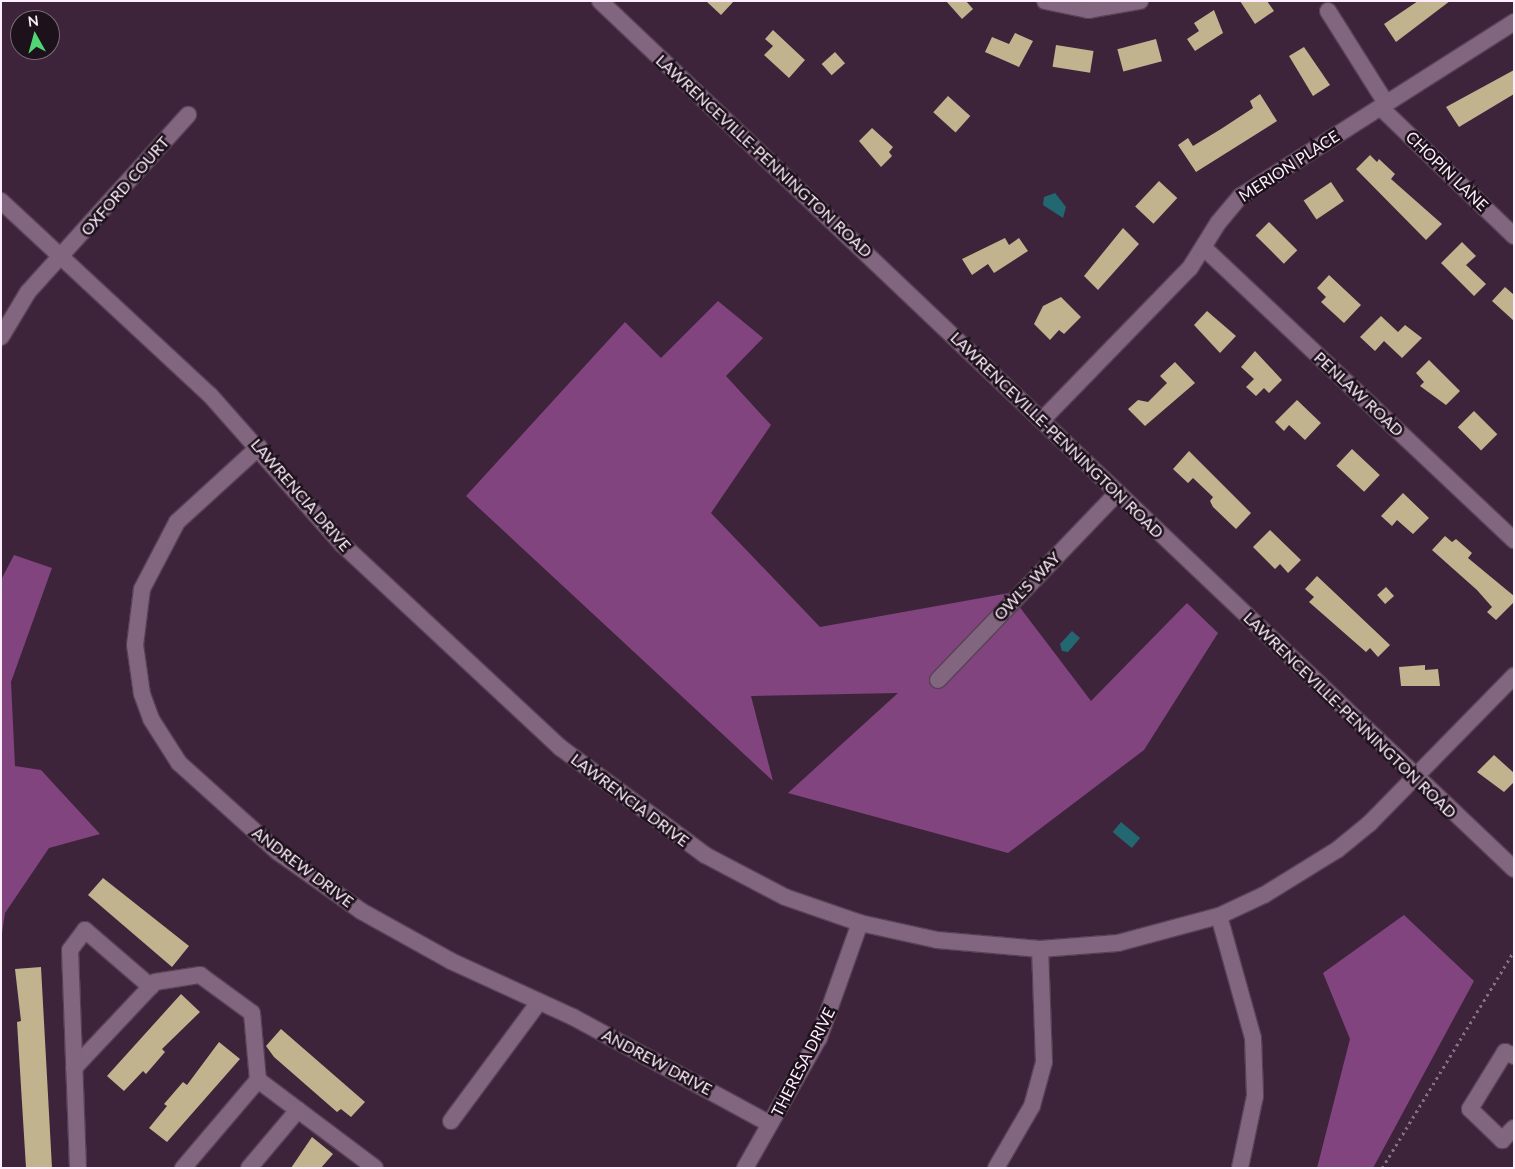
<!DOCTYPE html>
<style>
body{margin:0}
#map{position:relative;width:1515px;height:1169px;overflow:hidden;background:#3d243b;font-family:Lato,sans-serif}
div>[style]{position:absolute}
.forest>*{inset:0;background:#81447e}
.water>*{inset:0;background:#236771;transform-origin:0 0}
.building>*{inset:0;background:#c1b38d;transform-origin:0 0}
.path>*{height:2.5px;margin-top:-1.25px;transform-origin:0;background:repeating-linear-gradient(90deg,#867084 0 2.5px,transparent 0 6.5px)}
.roads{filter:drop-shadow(1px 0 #584256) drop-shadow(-1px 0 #584256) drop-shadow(0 1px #584256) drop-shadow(0 -1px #584256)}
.minor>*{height:16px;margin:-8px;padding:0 8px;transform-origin:8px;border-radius:8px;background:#82657f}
span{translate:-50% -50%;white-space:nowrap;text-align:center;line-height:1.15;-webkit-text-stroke:5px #1d121c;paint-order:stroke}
.street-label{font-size:16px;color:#feedfc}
.frame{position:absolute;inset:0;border:2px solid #feedfc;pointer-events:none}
.north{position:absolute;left:10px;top:10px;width:50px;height:50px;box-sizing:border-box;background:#1d121c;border:1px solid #776a76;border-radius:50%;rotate:353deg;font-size:14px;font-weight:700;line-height:20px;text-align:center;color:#feedfc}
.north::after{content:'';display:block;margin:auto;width:18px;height:22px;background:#50d674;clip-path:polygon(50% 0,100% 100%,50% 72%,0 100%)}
</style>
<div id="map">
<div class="forest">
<i style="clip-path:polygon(718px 301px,763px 338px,726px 376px,771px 425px,711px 513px,820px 627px,1009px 593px,1091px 701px,1187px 603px,1218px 633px,1144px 750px,1008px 853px,788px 793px,898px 693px,751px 696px,773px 781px,466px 496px,625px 322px,661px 358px)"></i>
<i style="clip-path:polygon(14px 555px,52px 568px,11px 682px,15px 766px,41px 770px,100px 834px,49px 848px,5px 913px,1px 940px,1px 580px)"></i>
<i style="clip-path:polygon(1404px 915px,1474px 981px,1373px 1168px,1317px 1168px,1350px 1039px,1323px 973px)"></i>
</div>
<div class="water">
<i style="clip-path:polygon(1055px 193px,1066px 207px,1063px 218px,1043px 205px,1044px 197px)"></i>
<i style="clip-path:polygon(1072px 631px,1080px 638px,1068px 652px,1062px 651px,1060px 644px)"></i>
<i style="left:1121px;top:822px;width:25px;height:13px;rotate:40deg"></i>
</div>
<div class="building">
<i style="clip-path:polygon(706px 1px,734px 1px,721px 15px)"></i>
<i style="clip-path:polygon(946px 1px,966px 1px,973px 9px,962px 19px)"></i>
<i style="clip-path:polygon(1240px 1px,1267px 1px,1274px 11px,1255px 24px)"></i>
<i style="clip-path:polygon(1418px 1px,1450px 1px,1396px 42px,1384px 24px)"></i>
<i style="clip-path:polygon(1214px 10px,1223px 33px,1195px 51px,1187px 39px,1199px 31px,1194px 23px)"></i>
<i style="clip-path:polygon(773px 30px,805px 60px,789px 78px,764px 55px,773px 46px,765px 39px)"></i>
<i style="clip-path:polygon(1015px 33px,1033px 41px,1019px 67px,985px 52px,992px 37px,1009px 44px)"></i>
<i style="left:1156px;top:39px;width:23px;height:40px;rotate:75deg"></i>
<i style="left:1056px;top:45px;width:38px;height:22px;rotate:9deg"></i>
<i style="clip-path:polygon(1304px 47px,1330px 85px,1313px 96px,1289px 56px)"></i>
<i style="left:835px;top:52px;width:15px;height:18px;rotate:48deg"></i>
<i style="clip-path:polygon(1514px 70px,1514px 94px,1459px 127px,1446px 107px)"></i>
<i style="clip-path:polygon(1260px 94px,1277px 121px,1196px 172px,1178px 145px,1188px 138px,1193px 146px,1221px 129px,1253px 108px,1250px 101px)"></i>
<i style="left:948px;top:96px;width:30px;height:22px;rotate:42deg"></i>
<i style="clip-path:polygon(872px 128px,893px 147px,889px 152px,892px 156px,881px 167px,859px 141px)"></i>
<i style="clip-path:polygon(1370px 155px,1377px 162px,1379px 159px,1395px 174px,1391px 179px,1442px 224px,1426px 240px,1356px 169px)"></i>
<i style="left:1159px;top:181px;width:25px;height:35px;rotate:43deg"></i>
<i style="left:1331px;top:182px;width:23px;height:33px;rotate:56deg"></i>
<i style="left:1269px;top:222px;width:40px;height:19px;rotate:45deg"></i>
<i style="clip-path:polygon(1123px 228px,1139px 244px,1098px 290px,1084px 276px)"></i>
<i style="clip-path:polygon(1005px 238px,1009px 245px,1019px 238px,1028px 251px,994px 273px,988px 264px,972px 275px,962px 259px)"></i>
<i style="clip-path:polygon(1462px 242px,1476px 256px,1466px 265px,1486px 284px,1474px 296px,1441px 263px)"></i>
<i style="clip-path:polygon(1329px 275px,1361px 305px,1344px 323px,1321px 302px,1326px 297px,1317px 288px)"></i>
<i style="clip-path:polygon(1505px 287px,1514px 295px,1514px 321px,1492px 301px)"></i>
<i style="clip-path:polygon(1061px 297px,1081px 317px,1064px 334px,1059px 330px,1050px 340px,1034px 324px,1043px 306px)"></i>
<i style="clip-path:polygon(1207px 311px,1236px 336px,1220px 353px,1194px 325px)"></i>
<i style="clip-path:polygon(1381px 316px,1398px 332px,1405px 325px,1422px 338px,1402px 358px,1384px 341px,1375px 351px,1360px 337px)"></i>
<i style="clip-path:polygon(1255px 351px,1282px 380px,1269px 393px,1264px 388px,1256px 396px,1246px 387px,1254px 379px,1241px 367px)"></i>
<i style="clip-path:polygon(1429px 360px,1460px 391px,1446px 405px,1420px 386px,1424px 382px,1416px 373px)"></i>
<i style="clip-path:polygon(1175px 362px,1195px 383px,1145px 426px,1128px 409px,1138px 400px,1148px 402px,1167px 383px,1160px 376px)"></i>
<i style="clip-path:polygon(1297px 400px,1321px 423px,1305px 440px,1289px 425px,1284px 431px,1275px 422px)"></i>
<i style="left:1474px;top:411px;width:33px;height:23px;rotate:45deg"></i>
<i style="left:1352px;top:449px;width:38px;height:23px;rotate:43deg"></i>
<i style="clip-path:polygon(1189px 451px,1251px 513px,1236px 529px,1213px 507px,1210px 501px,1213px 497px,1193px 478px,1188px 483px,1173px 469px)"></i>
<i style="clip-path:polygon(1403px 493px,1429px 518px,1413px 534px,1397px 520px,1392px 526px,1381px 516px)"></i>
<i style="clip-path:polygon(1270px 530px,1301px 560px,1288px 573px,1280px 564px,1275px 569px,1253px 547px)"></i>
<i style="clip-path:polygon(1445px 536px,1452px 542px,1456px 539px,1472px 553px,1468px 558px,1514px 596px,1514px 602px,1496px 620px,1487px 612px,1492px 607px,1477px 590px,1432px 550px)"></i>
<i style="clip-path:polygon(1317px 576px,1390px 645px,1378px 657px,1370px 648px,1366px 652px,1309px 602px,1314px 597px,1305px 589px)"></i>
<i style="left:1386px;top:587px;width:12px;height:12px;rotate:48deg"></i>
<i style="clip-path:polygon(1425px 665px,1425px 670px,1438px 669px,1440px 686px,1401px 686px,1399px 667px)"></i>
<i style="clip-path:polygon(1494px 755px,1514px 773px,1514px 782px,1504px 792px,1477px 772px)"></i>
<i style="clip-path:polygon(103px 878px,189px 946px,172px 967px,88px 895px)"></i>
<i style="clip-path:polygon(41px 967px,52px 1168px,26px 1168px,17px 1022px,21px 1021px,15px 969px)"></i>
<i style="clip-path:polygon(181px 994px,200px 1012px,162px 1049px,165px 1052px,146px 1074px,143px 1071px,124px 1091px,107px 1076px)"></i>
<i style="clip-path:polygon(281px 1029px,365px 1102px,351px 1117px,341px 1109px,337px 1112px,274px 1057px,266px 1046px)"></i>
<i style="clip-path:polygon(219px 1042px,240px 1059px,167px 1142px,149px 1128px,167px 1106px,164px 1104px,183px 1082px,187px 1085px)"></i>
<i style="clip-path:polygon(312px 1137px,333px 1154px,321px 1168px,291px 1168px)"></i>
</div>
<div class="path">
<i style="left:1382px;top:1168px;width:254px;rotate:-58.7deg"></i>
</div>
<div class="roads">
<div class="minor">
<i style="left:600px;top:1px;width:1260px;rotate:43.52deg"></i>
<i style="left:1045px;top:1px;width:44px;rotate:11.8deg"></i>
<i style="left:1088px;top:10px;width:53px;rotate:-9.8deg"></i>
<i style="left:1328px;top:11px;width:109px;rotate:57.8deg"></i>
<i style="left:1380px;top:107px;width:186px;rotate:43.9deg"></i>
<i style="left:1px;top:201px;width:285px;rotate:42.9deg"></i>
<i style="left:210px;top:395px;width:199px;rotate:48.5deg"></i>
<i style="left:342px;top:544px;width:299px;rotate:43deg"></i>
<i style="left:561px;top:748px;width:179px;rotate:36.6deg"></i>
<i style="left:705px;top:855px;width:90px;rotate:27.7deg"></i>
<i style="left:785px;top:897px;width:79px;rotate:19.1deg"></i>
<i style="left:860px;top:923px;width:79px;rotate:12.4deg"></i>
<i style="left:937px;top:940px;width:103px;rotate:5deg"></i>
<i style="left:1040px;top:949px;width:78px;rotate:-4.4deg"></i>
<i style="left:1118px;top:943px;width:105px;rotate:-15deg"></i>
<i style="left:1219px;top:916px;width:50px;rotate:-25deg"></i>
<i style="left:1264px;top:895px;width:86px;rotate:-31.7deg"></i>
<i style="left:1337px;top:850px;width:43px;rotate:-39.3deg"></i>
<i style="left:1370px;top:823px;width:206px;rotate:-45.6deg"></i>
<i style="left:1204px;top:248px;width:426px;rotate:43.3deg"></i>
<i style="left:1px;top:337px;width:52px;rotate:-59deg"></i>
<i style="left:28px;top:292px;width:239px;rotate:-47.9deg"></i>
<i style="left:1042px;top:420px;width:212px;rotate:-45.8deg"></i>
<i style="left:1190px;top:268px;width:53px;rotate:-58.1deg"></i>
<i style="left:1218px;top:223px;width:35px;rotate:-50deg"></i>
<i style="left:1241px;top:196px;width:324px;rotate:-32.5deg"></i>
<i style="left:259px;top:447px;width:111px;rotate:137.6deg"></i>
<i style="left:177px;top:522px;width:76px;rotate:117.6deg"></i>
<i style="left:142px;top:589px;width:56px;rotate:97.1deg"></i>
<i style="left:135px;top:645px;width:49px;rotate:81.9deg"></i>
<i style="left:142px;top:694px;width:27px;rotate:70deg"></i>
<i style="left:151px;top:719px;width:52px;rotate:57.5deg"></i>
<i style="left:179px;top:763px;width:133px;rotate:42deg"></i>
<i style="left:278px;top:852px;width:102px;rotate:35.4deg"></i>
<i style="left:361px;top:911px;width:103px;rotate:29.1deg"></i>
<i style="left:451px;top:961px;width:134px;rotate:24.7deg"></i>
<i style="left:573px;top:1017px;width:224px;rotate:28.5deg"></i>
<i style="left:938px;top:680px;width:260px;rotate:-46.2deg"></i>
<i style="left:1219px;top:916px;width:127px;rotate:74.4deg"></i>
<i style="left:1253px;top:1038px;width:58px;rotate:88deg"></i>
<i style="left:1255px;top:1096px;width:74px;rotate:101.8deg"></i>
<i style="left:1514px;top:1056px;width:10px;rotate:-156deg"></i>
<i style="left:1505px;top:1052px;width:67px;rotate:121.6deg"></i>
<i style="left:1470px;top:1109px;width:45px;rotate:44.1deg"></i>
<i style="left:1502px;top:1140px;width:17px;rotate:-45deg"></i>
<i style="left:74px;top:1068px;width:118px;rotate:-46.7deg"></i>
<i style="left:155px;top:982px;width:46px;rotate:-8.8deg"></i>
<i style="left:200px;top:975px;width:64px;rotate:36.2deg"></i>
<i style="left:252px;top:1013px;width:67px;rotate:84.9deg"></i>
<i style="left:258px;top:1080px;width:116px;rotate:130.4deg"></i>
<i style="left:258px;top:1080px;width:146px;rotate:36.9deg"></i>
<i style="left:451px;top:1121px;width:148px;rotate:-53.5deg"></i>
<i style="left:78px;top:1168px;width:218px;rotate:-92.1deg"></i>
<i style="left:70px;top:950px;width:25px;rotate:-53deg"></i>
<i style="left:85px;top:930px;width:87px;rotate:40.8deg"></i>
<i style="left:249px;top:1168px;width:76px;rotate:-49.8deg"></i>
<i style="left:745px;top:1168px;width:150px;rotate:-60.4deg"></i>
<i style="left:819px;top:1038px;width:122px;rotate:-70.4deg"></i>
<i style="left:996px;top:1168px;width:72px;rotate:-59.9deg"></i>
<i style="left:1032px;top:1106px;width:46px;rotate:-74.7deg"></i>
<i style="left:1044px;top:1062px;width:113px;rotate:-92deg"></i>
</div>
</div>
<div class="street-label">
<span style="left:764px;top:156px;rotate:43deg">LAWRENCEVILLE-PENNINGTON ROAD</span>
<span style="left:1289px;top:166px;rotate:-33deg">MERION PLACE</span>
<span style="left:1447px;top:171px;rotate:44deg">CHOPIN LANE</span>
<span style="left:125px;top:186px;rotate:-49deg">OXFORD COURT</span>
<span style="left:1359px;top:394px;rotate:43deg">PENLAW ROAD</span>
<span style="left:1057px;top:435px;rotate:44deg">LAWRENCEVILLE-PENNINGTON ROAD</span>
<span style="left:301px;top:495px;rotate:49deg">LAWRENCIA DRIVE</span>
<span style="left:1027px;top:586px;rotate:-46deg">OWL'S WAY</span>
<span style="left:1350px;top:715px;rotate:44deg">LAWRENCEVILLE-PENNINGTON ROAD</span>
<span style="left:630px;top:800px;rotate:37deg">LAWRENCIA DRIVE</span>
<span style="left:303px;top:867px;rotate:37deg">ANDREW DRIVE</span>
<span style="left:657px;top:1062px;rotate:28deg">ANDREW DRIVE</span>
<span style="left:803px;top:1062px;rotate:-63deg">THERESA DRIVE</span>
</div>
<div class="frame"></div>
<div class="north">N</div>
</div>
